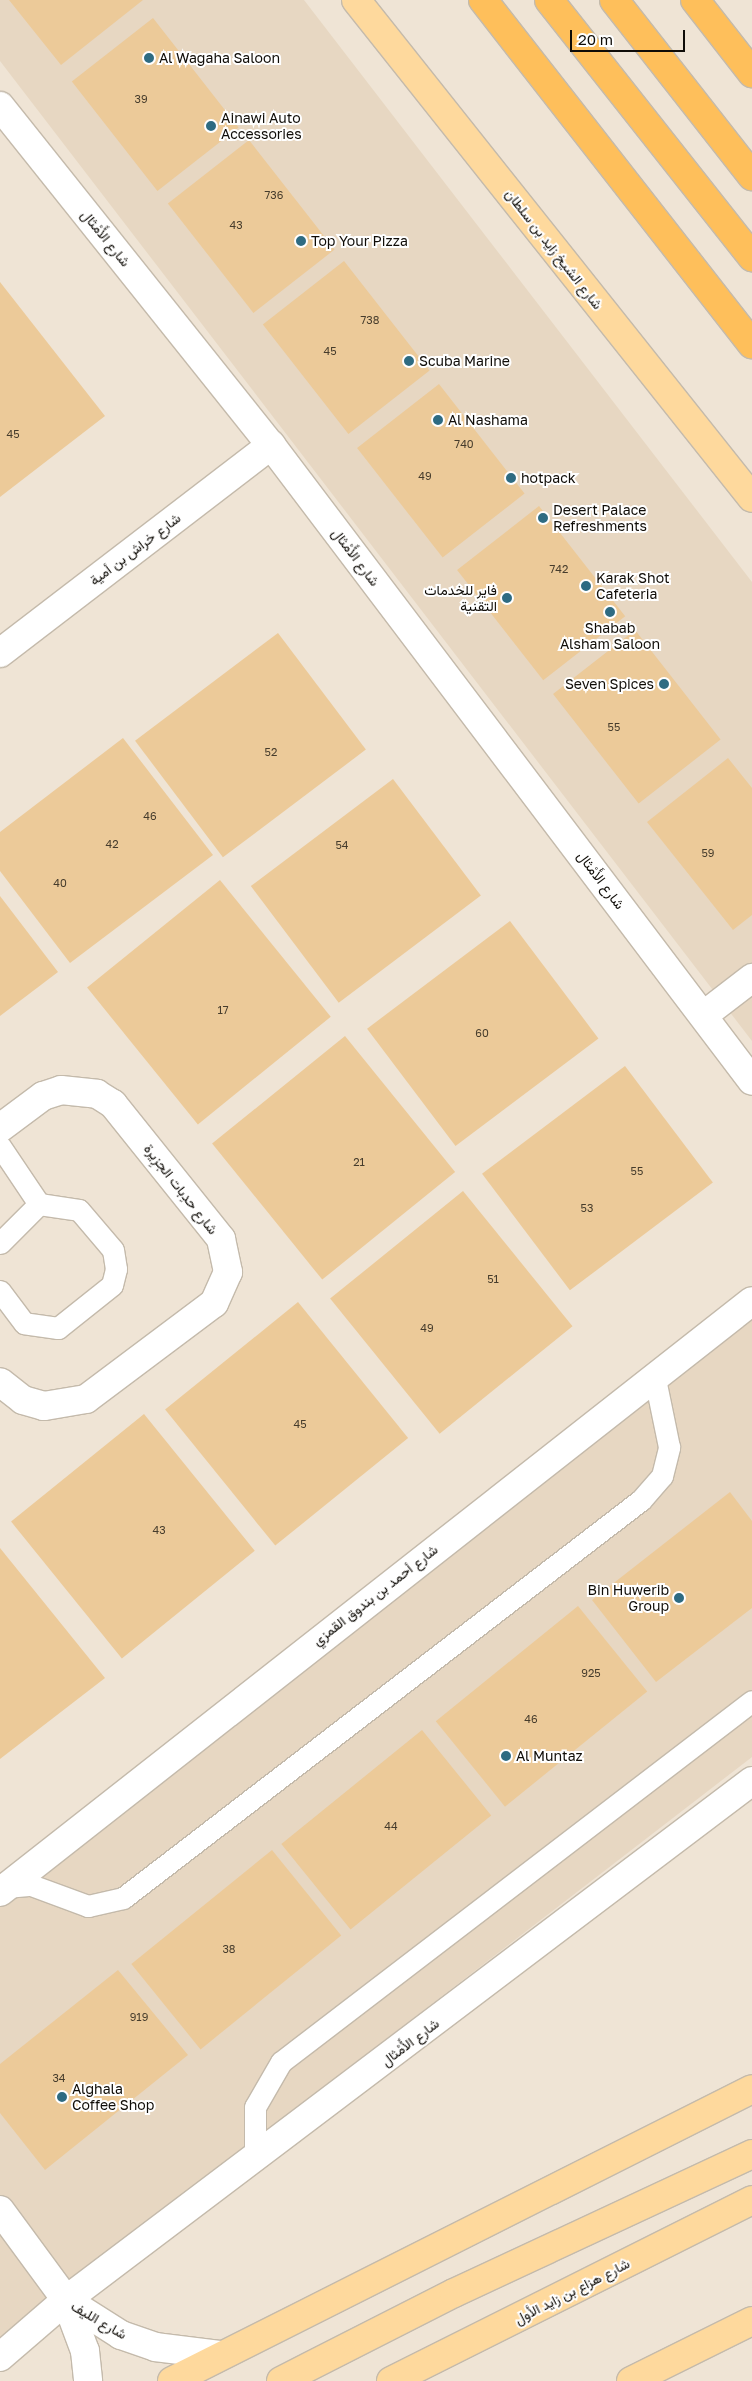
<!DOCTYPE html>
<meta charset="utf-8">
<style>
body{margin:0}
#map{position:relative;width:752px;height:2381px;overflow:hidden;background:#efe4d5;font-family:"Golos Text",Vazirmatn,sans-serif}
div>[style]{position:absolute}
.built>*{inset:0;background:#e7d7c2}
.building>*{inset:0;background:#ecca99;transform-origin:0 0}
.roads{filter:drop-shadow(1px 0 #c4baab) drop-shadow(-1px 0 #c4baab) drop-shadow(0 1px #c4baab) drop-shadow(0 -1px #c4baab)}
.lane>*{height:21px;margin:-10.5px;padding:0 10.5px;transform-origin:10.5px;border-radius:10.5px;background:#fff}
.street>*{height:28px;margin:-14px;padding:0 14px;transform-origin:14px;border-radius:14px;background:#fff}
.primary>*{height:28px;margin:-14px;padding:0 14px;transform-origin:14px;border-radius:14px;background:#fed99d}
.highway>*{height:28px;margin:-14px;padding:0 14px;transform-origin:14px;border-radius:14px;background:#febf5b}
.dots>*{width:14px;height:14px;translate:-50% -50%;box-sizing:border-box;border:2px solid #fff;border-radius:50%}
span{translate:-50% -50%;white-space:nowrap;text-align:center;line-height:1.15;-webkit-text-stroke:4px #fff;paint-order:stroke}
.number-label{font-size:11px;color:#463c2c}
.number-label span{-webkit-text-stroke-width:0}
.poi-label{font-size:14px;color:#0f0c07}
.left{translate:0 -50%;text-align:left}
.right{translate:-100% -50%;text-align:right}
.street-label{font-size:14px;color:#0f0c07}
.scale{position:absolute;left:570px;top:30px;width:115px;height:22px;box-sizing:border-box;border:2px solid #0f0c07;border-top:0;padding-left:6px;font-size:15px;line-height:18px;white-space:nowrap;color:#0f0c07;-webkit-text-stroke:4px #fff;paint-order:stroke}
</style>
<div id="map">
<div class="built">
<i style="clip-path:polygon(0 0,304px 0,752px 582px,752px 1041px,0 61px)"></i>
<i style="clip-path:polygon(752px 1319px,752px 1757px,0 2337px,0 1904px,521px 1490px)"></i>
</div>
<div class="building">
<i style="clip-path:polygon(9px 0,143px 0,61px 65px)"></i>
<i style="left:153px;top:18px;width:139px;height:103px;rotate:52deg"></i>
<i style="left:249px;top:140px;width:139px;height:103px;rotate:52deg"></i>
<i style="left:344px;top:261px;width:139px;height:103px;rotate:52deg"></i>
<i style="clip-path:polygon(0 282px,105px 416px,0 497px)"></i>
<i style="left:439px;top:384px;width:139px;height:104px;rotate:52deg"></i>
<i style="left:539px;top:506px;width:140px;height:104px;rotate:52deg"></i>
<i style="left:635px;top:630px;width:139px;height:104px;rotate:52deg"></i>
<i style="left:278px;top:633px;width:146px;height:179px;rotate:53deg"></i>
<i style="clip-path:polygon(123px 738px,213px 855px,70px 963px,0 871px,0 832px)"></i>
<i style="clip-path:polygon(728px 758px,752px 788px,752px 915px,733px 930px,647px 822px)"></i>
<i style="left:393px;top:779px;width:146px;height:178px;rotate:53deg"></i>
<i style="left:220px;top:880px;width:176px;height:171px;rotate:51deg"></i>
<i style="clip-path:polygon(0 896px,58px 972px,0 1016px)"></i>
<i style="left:510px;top:921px;width:147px;height:179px;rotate:53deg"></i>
<i style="left:345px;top:1036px;width:175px;height:171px;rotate:51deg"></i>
<i style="left:625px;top:1066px;width:146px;height:179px;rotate:53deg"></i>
<i style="left:463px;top:1191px;width:174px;height:171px;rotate:51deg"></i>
<i style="left:298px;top:1302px;width:175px;height:171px;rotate:51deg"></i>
<i style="left:144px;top:1414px;width:176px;height:171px;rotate:51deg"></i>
<i style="clip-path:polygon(730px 1492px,752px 1521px,752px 1608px,656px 1682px,592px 1600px)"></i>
<i style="clip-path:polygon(0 1548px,105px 1678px,0 1759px)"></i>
<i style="left:578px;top:1606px;width:110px;height:183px;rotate:51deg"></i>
<i style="left:422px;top:1730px;width:110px;height:181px;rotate:51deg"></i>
<i style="left:272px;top:1850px;width:110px;height:181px;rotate:51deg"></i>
<i style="clip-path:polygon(118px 1970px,188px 2055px,45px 2170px,0 2113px,0 2064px)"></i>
</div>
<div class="roads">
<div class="lane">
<i style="left:0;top:1146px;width:70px;rotate:56.1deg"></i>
<i style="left:39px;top:1204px;width:40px;rotate:8.5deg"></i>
<i style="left:79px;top:1210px;width:52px;rotate:49.6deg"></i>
<i style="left:113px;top:1250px;width:19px;rotate:81deg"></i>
<i style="left:116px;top:1269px;width:16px;rotate:104deg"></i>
<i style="left:112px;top:1285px;width:69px;rotate:141.5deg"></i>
<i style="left:58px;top:1328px;width:34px;rotate:-172deg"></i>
<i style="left:24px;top:1323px;width:40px;rotate:-127deg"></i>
<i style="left:0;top:1243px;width:55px;rotate:-45deg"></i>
<i style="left:6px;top:1887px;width:25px;rotate:-5deg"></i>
<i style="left:31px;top:1885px;width:61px;rotate:20.2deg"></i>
<i style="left:88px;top:1906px;width:36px;rotate:-13deg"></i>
<i style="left:123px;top:1898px;width:653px;rotate:-37.54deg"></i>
<i style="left:641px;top:1500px;width:32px;rotate:-49deg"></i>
<i style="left:662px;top:1476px;width:30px;rotate:-76deg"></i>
<i style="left:669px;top:1447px;width:75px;rotate:-101.6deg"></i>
<i style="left:255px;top:2159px;width:52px;rotate:-90deg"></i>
<i style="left:255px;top:2107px;width:52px;rotate:-60deg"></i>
<i style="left:281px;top:2062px;width:593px;rotate:-37.47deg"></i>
</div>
<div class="street">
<i style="left:0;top:106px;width:434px;rotate:51.4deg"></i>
<i style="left:271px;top:445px;width:797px;rotate:52.9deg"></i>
<i style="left:0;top:653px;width:342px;rotate:-37.5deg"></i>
<i style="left:704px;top:1015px;width:61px;rotate:-37.6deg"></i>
<i style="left:0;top:1128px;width:54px;rotate:-36.7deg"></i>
<i style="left:43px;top:1096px;width:19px;rotate:-18deg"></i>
<i style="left:61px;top:1090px;width:36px;rotate:6deg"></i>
<i style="left:97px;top:1094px;width:19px;rotate:32deg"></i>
<i style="left:113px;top:1104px;width:173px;rotate:51.3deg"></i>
<i style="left:221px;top:1239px;width:34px;rotate:78deg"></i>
<i style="left:228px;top:1272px;width:34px;rotate:114deg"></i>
<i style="left:214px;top:1303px;width:160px;rotate:143.1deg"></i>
<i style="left:86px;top:1399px;width:43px;rotate:170.5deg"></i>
<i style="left:44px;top:1406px;width:22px;rotate:-164deg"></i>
<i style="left:23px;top:1400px;width:29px;rotate:-142deg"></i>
<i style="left:0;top:1892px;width:956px;rotate:-38.16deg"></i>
<i style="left:0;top:2210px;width:112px;rotate:53.7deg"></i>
<i style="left:66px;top:2300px;width:54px;rotate:69.6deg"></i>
<i style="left:85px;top:2351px;width:30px;rotate:84deg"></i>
<i style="left:66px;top:2300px;width:65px;rotate:32.5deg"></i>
<i style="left:121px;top:2335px;width:36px;rotate:19deg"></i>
<i style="left:155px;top:2347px;width:65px;rotate:7deg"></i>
<i style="left:0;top:2357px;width:87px;rotate:-40.8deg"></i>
<i style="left:66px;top:2300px;width:860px;rotate:-37.11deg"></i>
</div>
<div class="primary">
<i style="left:356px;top:0;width:636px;rotate:51.51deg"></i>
<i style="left:172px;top:2381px;width:649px;rotate:-26.72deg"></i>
<i style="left:281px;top:2381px;width:194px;rotate:-27deg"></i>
<i style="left:454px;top:2293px;width:329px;rotate:-25deg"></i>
<i style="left:391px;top:2381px;width:404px;rotate:-26.6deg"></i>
<i style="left:631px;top:2381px;width:135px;rotate:-26.4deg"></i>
</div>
<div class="highway">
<i style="left:483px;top:0;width:437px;rotate:52deg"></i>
<i style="left:549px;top:0;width:328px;rotate:51.7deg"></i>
<i style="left:614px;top:0;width:224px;rotate:51.9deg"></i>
<i style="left:695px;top:0;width:93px;rotate:52deg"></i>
</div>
</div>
<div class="dots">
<i style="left:149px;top:58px;background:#2e6b82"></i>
<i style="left:211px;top:126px;background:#2e6b82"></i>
<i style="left:301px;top:241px;background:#2e6b82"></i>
<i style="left:409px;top:361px;background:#2e6b82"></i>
<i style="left:438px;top:420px;background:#2e6b82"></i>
<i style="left:511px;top:478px;background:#2e6b82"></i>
<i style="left:543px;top:518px;background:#2e6b82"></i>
<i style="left:586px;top:586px;background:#2e6b82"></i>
<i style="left:507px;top:598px;background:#2e6b82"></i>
<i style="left:610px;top:612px;background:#2e6b82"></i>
<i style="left:664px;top:684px;background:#2e6b82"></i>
<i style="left:679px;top:1598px;background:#2e6b82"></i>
<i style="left:506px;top:1756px;background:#2e6b82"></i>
<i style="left:62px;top:2097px;background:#2e6b82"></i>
</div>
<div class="number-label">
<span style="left:141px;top:99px">39</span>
<span style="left:274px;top:195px">736</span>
<span style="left:236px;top:225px">43</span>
<span style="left:370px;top:320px">738</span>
<span style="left:330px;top:351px">45</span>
<span style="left:13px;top:434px">45</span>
<span style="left:464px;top:444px">740</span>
<span style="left:425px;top:476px">49</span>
<span style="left:559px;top:569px">742</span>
<span style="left:614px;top:727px">55</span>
<span style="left:271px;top:752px">52</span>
<span style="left:150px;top:816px">46</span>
<span style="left:112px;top:844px">42</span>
<span style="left:342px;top:845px">54</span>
<span style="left:708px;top:853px">59</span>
<span style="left:60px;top:883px">40</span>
<span style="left:223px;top:1010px">17</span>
<span style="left:482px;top:1033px">60</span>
<span style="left:359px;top:1162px">21</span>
<span style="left:637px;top:1171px">55</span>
<span style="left:587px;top:1208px">53</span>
<span style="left:493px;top:1279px">51</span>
<span style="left:427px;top:1328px">49</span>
<span style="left:300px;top:1424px">45</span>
<span style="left:159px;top:1530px">43</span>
<span style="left:591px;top:1673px">925</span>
<span style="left:531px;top:1719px">46</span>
<span style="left:391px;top:1826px">44</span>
<span style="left:229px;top:1949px">38</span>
<span style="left:139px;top:2017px">919</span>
<span style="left:59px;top:2078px">34</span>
</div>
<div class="poi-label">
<span class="left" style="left:159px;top:58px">Al Wagaha Saloon</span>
<span class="left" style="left:221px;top:126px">Ainawi Auto<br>Accessories</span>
<span class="left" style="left:311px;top:241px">Top Your Pizza</span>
<span class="left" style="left:419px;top:361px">Scuba Marine</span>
<span class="left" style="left:448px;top:420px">Al Nashama</span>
<span class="left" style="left:521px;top:478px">hotpack</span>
<span class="left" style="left:553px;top:518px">Desert Palace<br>Refreshments</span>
<span class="left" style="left:596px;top:586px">Karak Shot<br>Cafeteria</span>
<span class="right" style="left:497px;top:598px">فاير للخدمات<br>التقنية</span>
<span style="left:610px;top:636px">Shabab<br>Alsham Saloon</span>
<span class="right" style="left:654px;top:684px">Seven Spices</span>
<span class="right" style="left:669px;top:1598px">Bin Huwerib<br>Group</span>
<span class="left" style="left:516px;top:1756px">Al Muntaz</span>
<span class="left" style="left:72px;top:2097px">Alghala<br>Coffee Shop</span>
</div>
<div class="street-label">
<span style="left:106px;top:238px;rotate:51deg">شارع الأَمْثال</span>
<span style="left:554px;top:249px;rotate:52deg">شارع الشيخ زايد بن سلطان</span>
<span style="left:135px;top:549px;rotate:-37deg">شارع خراش بن أمية</span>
<span style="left:356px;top:557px;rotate:53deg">شارع الأَمْثال</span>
<span style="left:601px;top:880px;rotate:53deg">شارع الأَمْثال</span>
<span style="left:181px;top:1189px;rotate:52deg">شارع حدِبات الجزِيرة</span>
<span style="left:375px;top:1595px;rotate:-38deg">شارع أحمد بن بندوق القمزي</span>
<span style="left:410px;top:2042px;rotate:-37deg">شارع الأَمْثال</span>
<span style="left:572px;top:2291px;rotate:-27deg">شارع هزاع بن زايد الأول</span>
<span style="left:99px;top:2320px;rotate:30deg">شارع الليف</span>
</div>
<div class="scale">20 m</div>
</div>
